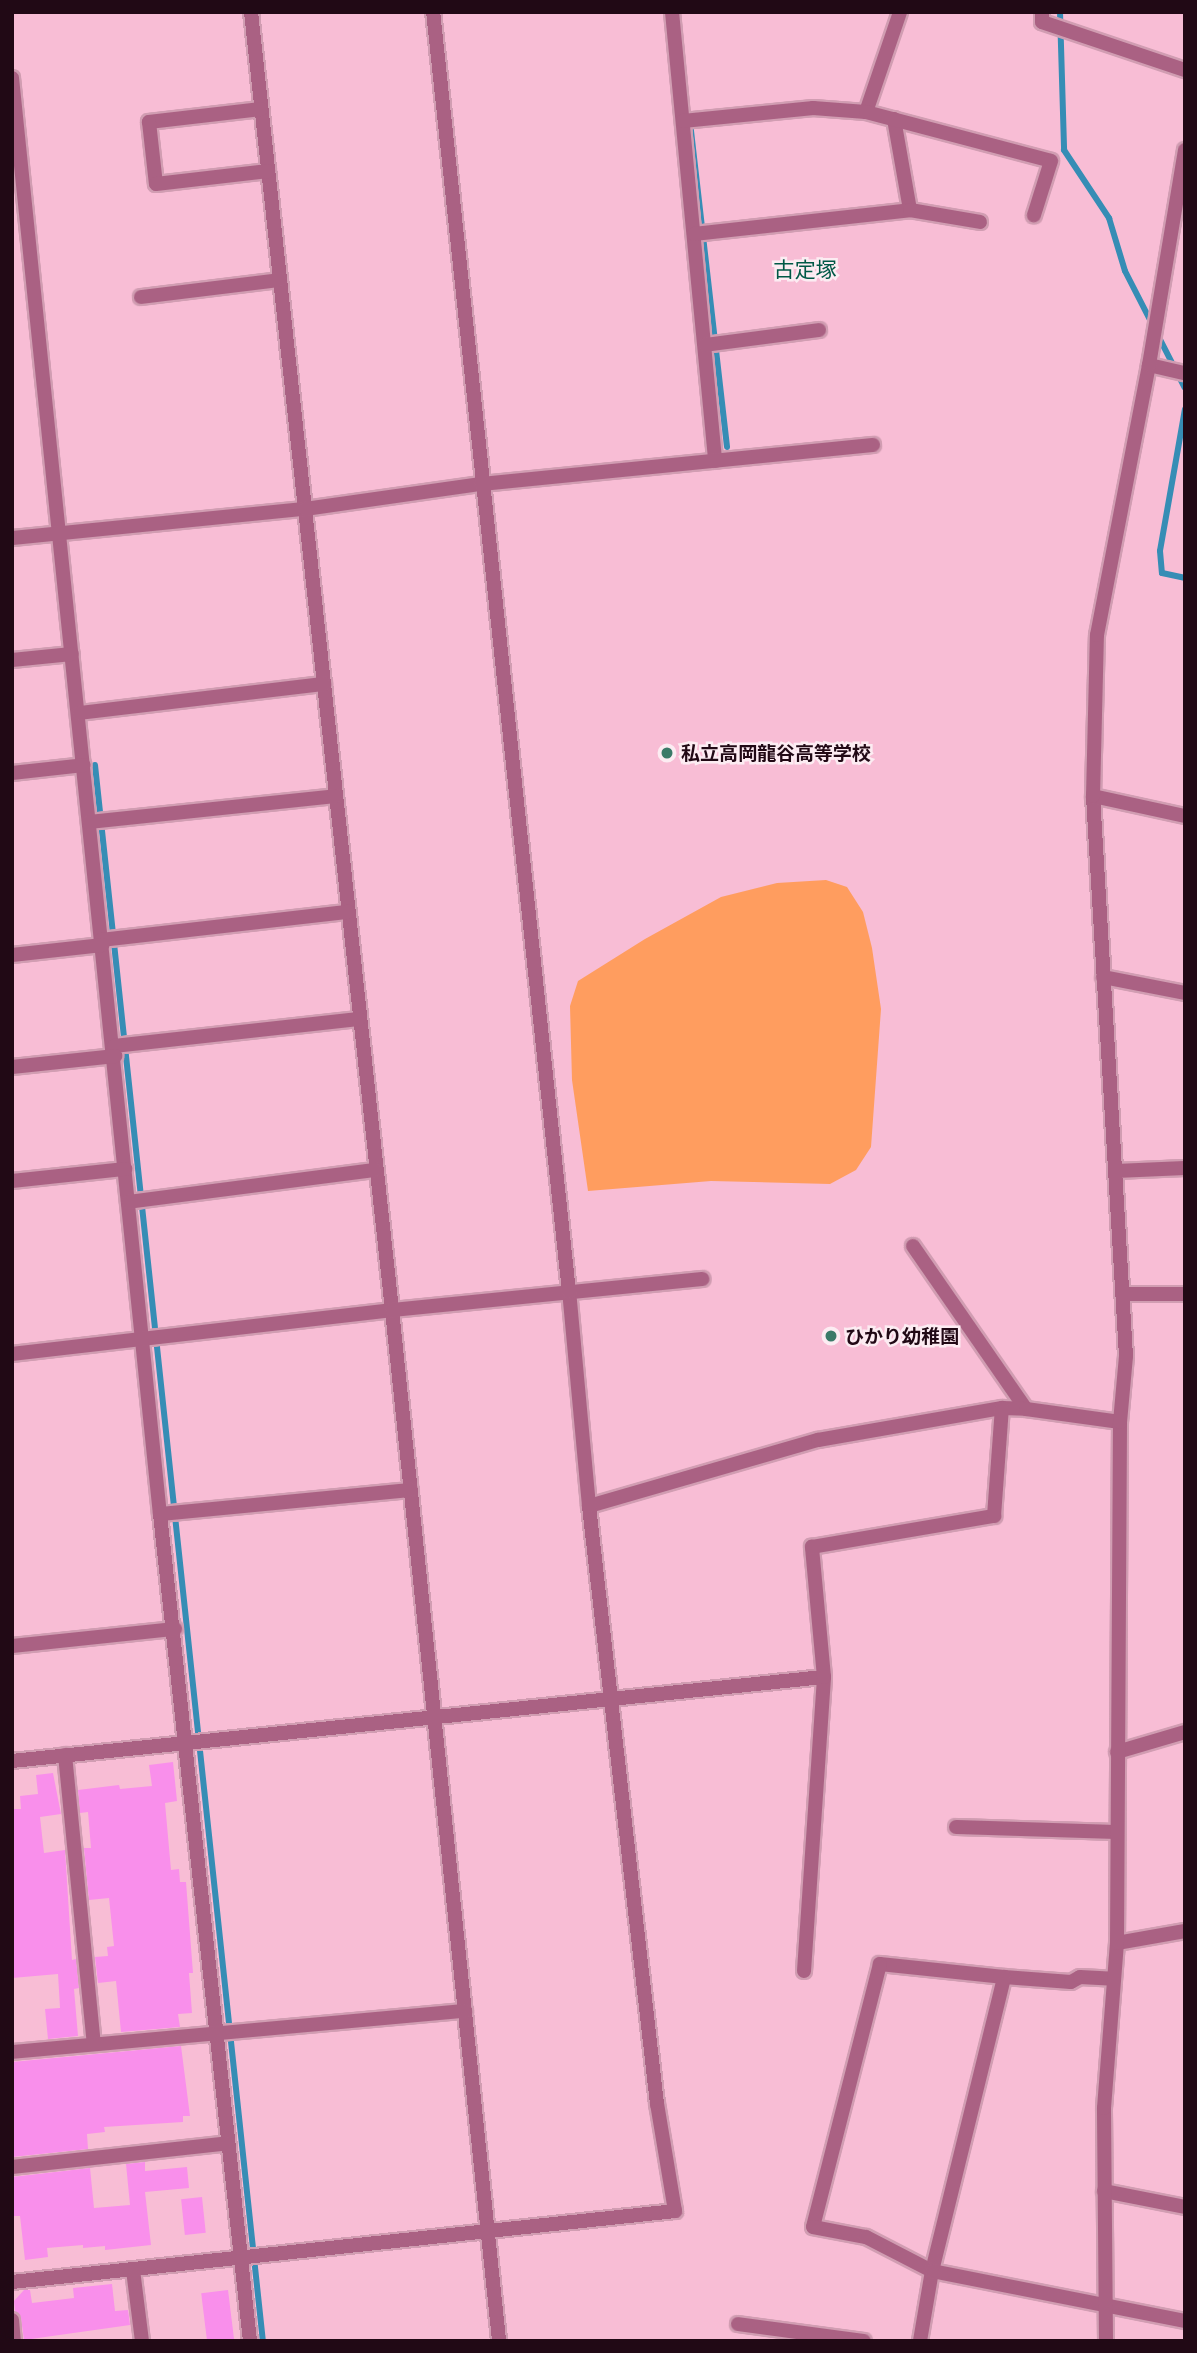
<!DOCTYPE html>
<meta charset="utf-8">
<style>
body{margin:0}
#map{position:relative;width:1197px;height:2353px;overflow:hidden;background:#f8bdd5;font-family:"Golos Text","Noto Sans JP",sans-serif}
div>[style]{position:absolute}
.green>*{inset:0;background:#ff9d5f}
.stream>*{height:6px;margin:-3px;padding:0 3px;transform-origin:3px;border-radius:3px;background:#368db5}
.building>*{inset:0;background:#f98feb;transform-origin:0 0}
.roads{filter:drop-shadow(2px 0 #d19db2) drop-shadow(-2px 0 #d19db2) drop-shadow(0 2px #d19db2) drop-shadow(0 -2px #d19db2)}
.minor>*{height:14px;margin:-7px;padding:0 7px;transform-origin:7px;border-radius:7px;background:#aa6183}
.tertiary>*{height:14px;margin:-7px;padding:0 7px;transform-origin:7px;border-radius:7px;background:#aa6183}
.dots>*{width:19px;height:19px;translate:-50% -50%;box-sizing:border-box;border:4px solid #fcecf2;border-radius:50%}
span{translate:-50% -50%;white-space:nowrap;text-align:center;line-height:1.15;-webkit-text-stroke:5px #fcecf2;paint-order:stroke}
.poi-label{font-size:19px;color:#210915;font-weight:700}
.left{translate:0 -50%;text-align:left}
.neighbourhood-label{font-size:21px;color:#005846}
.frame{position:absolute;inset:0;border:14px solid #210915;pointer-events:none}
</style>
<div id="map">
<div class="green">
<i style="clip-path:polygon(826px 880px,847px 887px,863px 912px,872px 948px,881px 1009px,871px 1147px,856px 1170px,830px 1184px,711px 1181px,588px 1191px,572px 1080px,570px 1006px,578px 981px,645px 939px,721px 897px,777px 883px)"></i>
</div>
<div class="stream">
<i style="left:1060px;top:12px;width:138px;rotate:88.3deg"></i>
<i style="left:1064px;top:150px;width:82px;rotate:56.5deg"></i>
<i style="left:1109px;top:218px;width:55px;rotate:73.2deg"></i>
<i style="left:1125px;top:271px;width:131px;rotate:62.9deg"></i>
<i style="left:690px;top:122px;width:327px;rotate:83.5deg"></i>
<i style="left:1185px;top:409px;width:144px;rotate:100deg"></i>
<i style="left:1160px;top:551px;width:22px;rotate:85deg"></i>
<i style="left:1162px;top:573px;width:24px;rotate:12deg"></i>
<i style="left:95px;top:765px;width:1585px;rotate:83.92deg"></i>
</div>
<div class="building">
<i style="clip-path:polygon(173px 1762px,177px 1801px,165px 1803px,171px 1870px,179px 1869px,180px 1882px,186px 1882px,193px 1973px,189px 1973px,192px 2013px,178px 2014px,180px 2027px,121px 2032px,116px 1981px,98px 1983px,95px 1957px,108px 1956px,107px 1947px,114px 1946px,109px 1898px,89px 1900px,84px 1848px,91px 1848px,88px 1812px,80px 1813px,78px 1790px,119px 1785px,120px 1789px,152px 1786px,149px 1765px)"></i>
<i style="clip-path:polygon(53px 1773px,61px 1814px,40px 1817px,44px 1853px,65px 1850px,72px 1960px,76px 1959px,79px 1988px,74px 1989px,78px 2036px,48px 2039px,45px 2009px,60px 2008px,58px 1974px,12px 1978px,12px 1809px,21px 1809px,20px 1796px,38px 1794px,36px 1775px)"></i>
<i style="clip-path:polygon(181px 2046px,190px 2116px,183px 2116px,183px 2122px,104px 2127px,105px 2132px,87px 2134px,88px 2149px,12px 2157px,12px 2062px)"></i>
<i style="clip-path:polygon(145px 2162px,145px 2171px,187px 2167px,189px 2188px,145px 2192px,151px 2245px,105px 2250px,105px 2246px,83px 2248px,83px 2245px,47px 2248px,48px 2257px,25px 2260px,20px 2216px,12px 2216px,12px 2177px,90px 2168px,94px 2208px,130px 2205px,126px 2164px)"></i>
<i style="left:202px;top:2197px;width:36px;height:21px;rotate:84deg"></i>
<i style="clip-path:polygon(112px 2284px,115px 2311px,128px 2310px,130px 2325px,24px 2340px,21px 2318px,15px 2311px,14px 2301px,24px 2290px,30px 2290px,32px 2303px,74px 2298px,73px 2288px)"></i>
<i style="left:228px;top:2290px;width:51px;height:27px;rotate:83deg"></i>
</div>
<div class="roads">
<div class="minor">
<i style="left:251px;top:12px;width:1306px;rotate:83.8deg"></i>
<i style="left:392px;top:1310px;width:1037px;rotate:84.07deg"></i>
<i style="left:672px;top:12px;width:451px;rotate:84.5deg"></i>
<i style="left:1042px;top:12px;width:10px;rotate:90deg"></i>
<i style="left:1042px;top:22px;width:151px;rotate:18.6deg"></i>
<i style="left:12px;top:78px;width:1444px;rotate:84.12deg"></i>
<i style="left:160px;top:1514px;width:832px;rotate:83.79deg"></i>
<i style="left:261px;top:109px;width:113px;rotate:173.4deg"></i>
<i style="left:149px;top:122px;width:62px;rotate:83.6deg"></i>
<i style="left:156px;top:184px;width:113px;rotate:-6.6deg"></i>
<i style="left:866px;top:112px;width:106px;rotate:-71.2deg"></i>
<i style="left:894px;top:119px;width:92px;rotate:80deg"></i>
<i style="left:683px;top:121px;width:131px;rotate:-5.7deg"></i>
<i style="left:813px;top:108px;width:53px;rotate:4.3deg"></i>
<i style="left:866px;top:112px;width:191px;rotate:14.8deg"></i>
<i style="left:1051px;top:161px;width:57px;rotate:107.5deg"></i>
<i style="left:694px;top:234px;width:217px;rotate:-6.3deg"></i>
<i style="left:910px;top:210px;width:71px;rotate:9.7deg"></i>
<i style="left:141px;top:297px;width:140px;rotate:-7deg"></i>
<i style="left:705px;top:345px;width:115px;rotate:-7.5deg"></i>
<i style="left:1149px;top:365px;width:37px;rotate:13deg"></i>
<i style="left:12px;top:538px;width:294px;rotate:-5.7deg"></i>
<i style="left:305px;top:509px;width:178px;rotate:-8.1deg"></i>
<i style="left:481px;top:484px;width:394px;rotate:-5.7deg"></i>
<i style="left:12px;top:660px;width:60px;rotate:-5.7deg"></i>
<i style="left:79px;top:713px;width:247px;rotate:-6.8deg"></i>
<i style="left:12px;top:773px;width:72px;rotate:-6.3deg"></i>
<i style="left:89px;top:822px;width:248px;rotate:-6deg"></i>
<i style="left:101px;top:940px;width:249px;rotate:-6.5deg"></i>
<i style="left:12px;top:955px;width:91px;rotate:-6.3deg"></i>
<i style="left:1103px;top:977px;width:84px;rotate:11deg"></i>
<i style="left:114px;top:1046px;width:246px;rotate:-6.3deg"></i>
<i style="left:12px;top:1067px;width:104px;rotate:-6.1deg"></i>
<i style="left:1116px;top:1171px;width:69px;rotate:-2.5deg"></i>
<i style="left:12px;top:1181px;width:114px;rotate:-6.1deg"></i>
<i style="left:128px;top:1202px;width:249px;rotate:-7.4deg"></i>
<i style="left:913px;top:1246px;width:198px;rotate:55.3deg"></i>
<i style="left:1124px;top:1294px;width:61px"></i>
<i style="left:12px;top:1354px;width:383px;rotate:-6.6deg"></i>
<i style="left:392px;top:1310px;width:312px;rotate:-5.7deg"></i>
<i style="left:589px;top:1506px;width:238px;rotate:-16.1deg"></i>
<i style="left:818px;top:1440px;width:187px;rotate:-9.9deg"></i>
<i style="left:1002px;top:1408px;width:24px;rotate:2deg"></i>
<i style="left:1026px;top:1409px;width:95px;rotate:7.9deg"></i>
<i style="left:160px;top:1514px;width:252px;rotate:-5.5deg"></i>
<i style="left:12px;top:1646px;width:164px;rotate:-6deg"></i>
<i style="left:1117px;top:1752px;width:71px;rotate:-16.4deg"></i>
<i style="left:65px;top:1755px;width:289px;rotate:84.3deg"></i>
<i style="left:12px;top:1761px;width:816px;rotate:-5.91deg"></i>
<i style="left:956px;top:1827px;width:161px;rotate:1.8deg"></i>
<i style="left:1117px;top:1943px;width:69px;rotate:-10deg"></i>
<i style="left:804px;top:1971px;width:295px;rotate:-86.1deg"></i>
<i style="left:824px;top:1677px;width:131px;rotate:-95.3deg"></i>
<i style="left:812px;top:1547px;width:185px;rotate:-9.7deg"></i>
<i style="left:994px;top:1516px;width:108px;rotate:-85.8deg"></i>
<i style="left:1004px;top:1977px;width:67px;rotate:4.3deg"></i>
<i style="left:1071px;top:1982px;width:10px;rotate:-29deg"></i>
<i style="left:1080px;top:1977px;width:33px;rotate:3deg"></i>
<i style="left:12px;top:2052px;width:455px;rotate:-5.2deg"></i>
<i style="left:12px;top:2167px;width:217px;rotate:-6.3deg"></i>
<i style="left:1104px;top:2191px;width:83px;rotate:11.2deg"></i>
<i style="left:133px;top:2270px;width:72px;rotate:82.8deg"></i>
<i style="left:12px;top:2282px;width:667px;rotate:-6.11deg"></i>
<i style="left:675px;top:2211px;width:109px;rotate:-99.5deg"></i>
<i style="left:657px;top:2104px;width:602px;rotate:-96.49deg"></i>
<i style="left:589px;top:1506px;width:215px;rotate:-95.3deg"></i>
<i style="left:569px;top:1292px;width:1287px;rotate:-96.06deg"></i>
<i style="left:12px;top:2320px;width:21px;rotate:85deg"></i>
<i style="left:738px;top:2324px;width:127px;rotate:7.7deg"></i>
<i style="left:920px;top:2341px;width:71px;rotate:-80.3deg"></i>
<i style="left:932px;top:2271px;width:303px;rotate:-76.2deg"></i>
<i style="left:1004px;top:1977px;width:125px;rotate:-174deg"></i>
<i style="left:880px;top:1964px;width:271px;rotate:104.3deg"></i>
<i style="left:813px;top:2227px;width:54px;rotate:10.7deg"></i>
<i style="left:866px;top:2237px;width:74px;rotate:27.3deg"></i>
<i style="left:932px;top:2271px;width:258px;rotate:11.2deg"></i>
<i style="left:1106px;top:2341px;width:233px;rotate:-90.5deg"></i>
<i style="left:1104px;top:2108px;width:166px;rotate:-85.5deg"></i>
<i style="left:1117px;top:1943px;width:521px;rotate:-89.67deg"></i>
<i style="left:1120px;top:1422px;width:66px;rotate:-84.8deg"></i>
<i style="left:1126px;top:1356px;width:561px;rotate:-93.37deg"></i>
<i style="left:1093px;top:796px;width:94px;rotate:12.3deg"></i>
</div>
<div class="tertiary">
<i style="left:1093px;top:796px;width:161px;rotate:-88.6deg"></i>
<i style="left:1097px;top:635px;width:275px;rotate:-79.1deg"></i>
<i style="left:1149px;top:365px;width:218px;rotate:-80.5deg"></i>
</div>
</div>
<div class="dots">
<i style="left:667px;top:753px;background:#3b7a68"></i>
<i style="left:831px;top:1336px;background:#3b7a68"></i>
</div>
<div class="poi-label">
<span class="left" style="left:681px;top:753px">私立高岡龍谷高等学校</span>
<span class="left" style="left:845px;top:1336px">ひかり幼稚園</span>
</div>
<div class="neighbourhood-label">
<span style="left:805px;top:269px">古定塚</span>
</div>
<div class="frame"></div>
</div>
